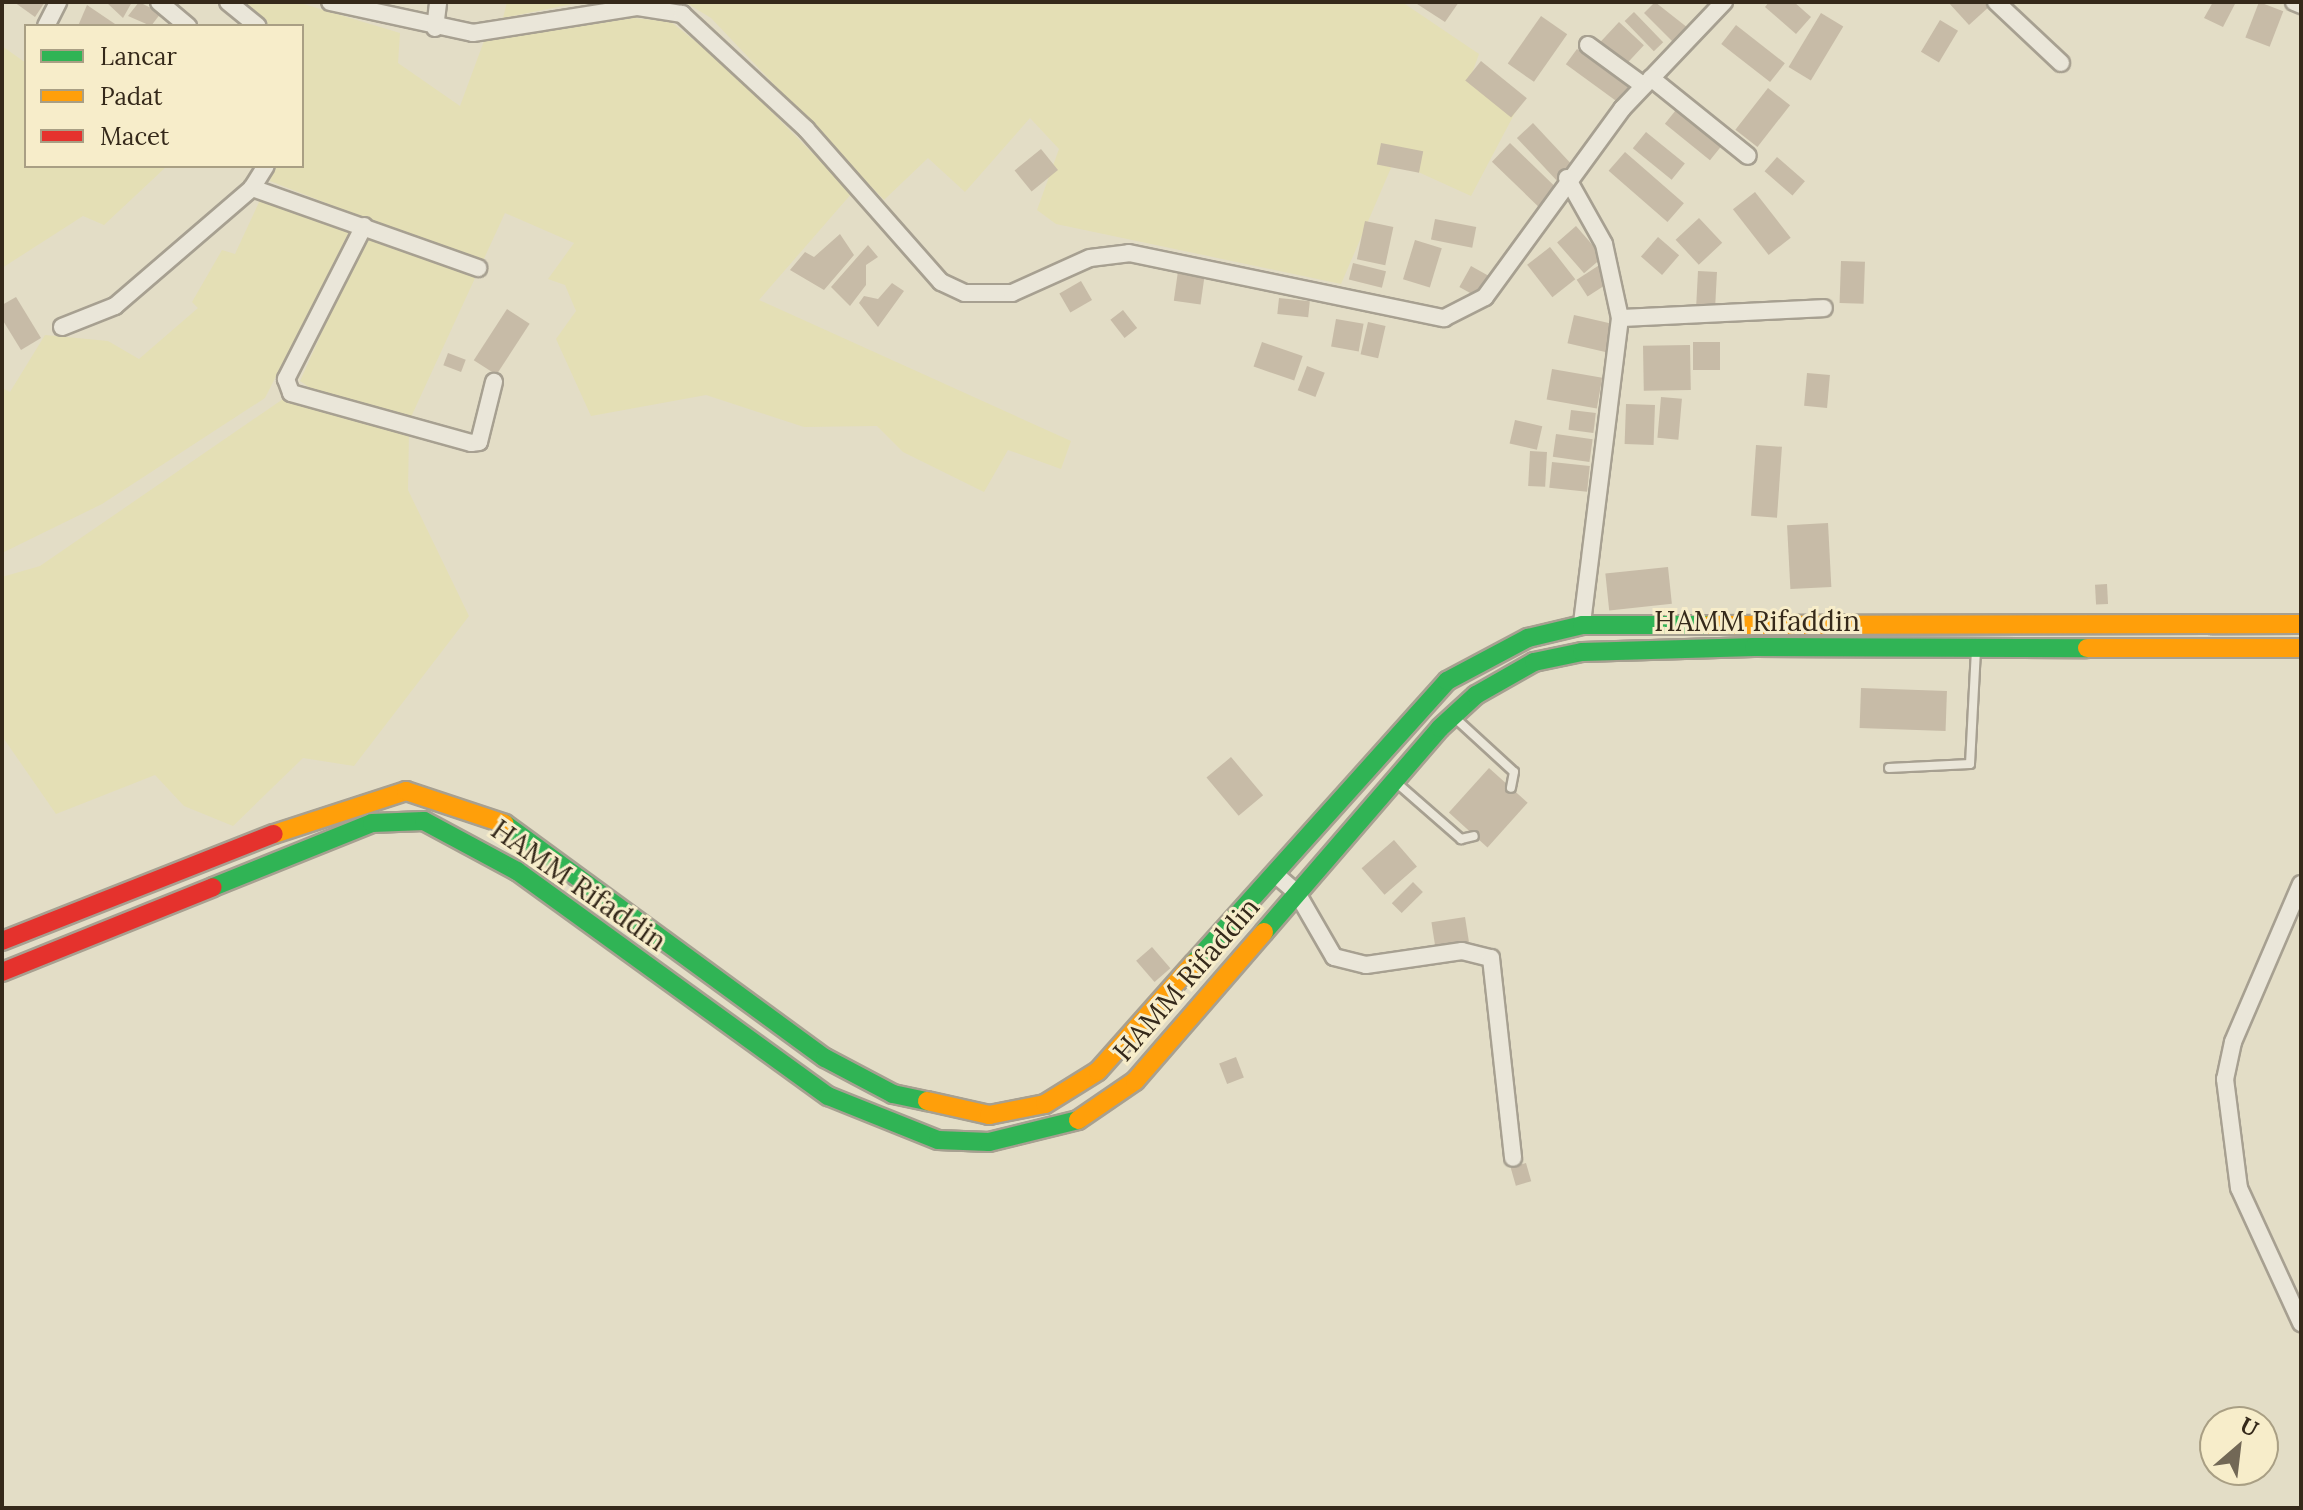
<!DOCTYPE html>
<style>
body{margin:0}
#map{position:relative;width:2303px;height:1510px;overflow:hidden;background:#e3ddc6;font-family:Lora,serif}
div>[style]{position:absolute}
.farmland>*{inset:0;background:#e4dfb5}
.building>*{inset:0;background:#c7bba7;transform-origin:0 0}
.roads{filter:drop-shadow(2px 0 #a7a091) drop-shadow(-2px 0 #a7a091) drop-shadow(0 2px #a7a091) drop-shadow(0 -2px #a7a091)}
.lane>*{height:8px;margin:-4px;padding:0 4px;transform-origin:4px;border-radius:4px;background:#eae6d9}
.street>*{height:16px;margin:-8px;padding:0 8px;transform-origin:8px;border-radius:8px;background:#eae6d9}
.fast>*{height:18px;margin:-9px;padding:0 9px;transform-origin:9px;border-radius:9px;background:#30b455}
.slow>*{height:18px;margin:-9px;padding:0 9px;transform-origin:9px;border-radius:9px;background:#ff9f0a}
.jam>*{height:18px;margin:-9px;padding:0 9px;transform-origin:9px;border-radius:9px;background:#e5322d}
span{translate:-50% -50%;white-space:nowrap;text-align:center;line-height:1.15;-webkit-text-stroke:6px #f7edca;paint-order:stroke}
.street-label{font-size:28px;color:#35291a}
.frame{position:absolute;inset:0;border:4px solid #35291a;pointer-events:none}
.legend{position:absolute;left:24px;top:24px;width:280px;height:144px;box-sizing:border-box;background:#f7edca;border:2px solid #a99f84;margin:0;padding:10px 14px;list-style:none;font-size:24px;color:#35291a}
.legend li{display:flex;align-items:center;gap:16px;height:40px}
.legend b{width:40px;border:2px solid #a99f84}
.north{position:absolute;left:2199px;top:1406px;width:80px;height:80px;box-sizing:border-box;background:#f7edca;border:2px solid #a99f84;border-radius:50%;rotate:28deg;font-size:22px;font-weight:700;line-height:32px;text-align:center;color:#35291a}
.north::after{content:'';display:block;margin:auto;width:28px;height:36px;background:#726856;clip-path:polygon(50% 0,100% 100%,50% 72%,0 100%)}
</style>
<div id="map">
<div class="farmland">
<i style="clip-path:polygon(239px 2px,297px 2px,400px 33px,398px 63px,460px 106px,484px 41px,634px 18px,671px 22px,724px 64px,852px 193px,759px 300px,1071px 441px,1061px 469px,1008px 450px,984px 492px,903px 452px,877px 426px,804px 427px,706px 395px,591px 416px,556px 339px,576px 311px,565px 285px,548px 279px,574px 243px,505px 213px,411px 417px,330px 402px,300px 381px,372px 221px,270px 181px,274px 166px,302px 166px,302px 26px,265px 26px)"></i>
<i style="clip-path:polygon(507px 2px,582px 2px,503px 18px)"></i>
<i style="clip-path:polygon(685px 2px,1402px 2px,1479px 54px,1470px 79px,1518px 107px,1471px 196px,1394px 161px,1341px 284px,1056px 224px,1037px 210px,1059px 149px,1030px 118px,965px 192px,928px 158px,884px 200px,711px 18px)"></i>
<i style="clip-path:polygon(2px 46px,26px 63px,26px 166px,167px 166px,104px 225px,83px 216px,2px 268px)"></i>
<i style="clip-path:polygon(261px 198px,353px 224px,265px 398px,102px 504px,2px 553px,2px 388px,10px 392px,45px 335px,108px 341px,139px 359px,198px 308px,192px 302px,222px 250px,235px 254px)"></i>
<i style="clip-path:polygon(286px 397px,409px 431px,408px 490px,469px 616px,354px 766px,303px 758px,233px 826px,184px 806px,155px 775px,56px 814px,2px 736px,2px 577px,40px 566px)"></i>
</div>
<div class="building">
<i style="clip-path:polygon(14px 2px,45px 2px,35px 17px)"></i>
<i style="clip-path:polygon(106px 2px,132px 2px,123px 18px)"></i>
<i style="clip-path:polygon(139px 2px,161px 13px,151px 26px,128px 16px)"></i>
<i style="clip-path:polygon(1414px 2px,1459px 2px,1445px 22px)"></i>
<i style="clip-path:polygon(1655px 2px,1688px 28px,1673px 42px,1644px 13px)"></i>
<i style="clip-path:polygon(1769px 2px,1794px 2px,1811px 17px,1796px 34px,1765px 7px)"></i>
<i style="clip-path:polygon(1948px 2px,1989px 2px,1991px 5px,1969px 25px)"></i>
<i style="clip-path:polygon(2213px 2px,2236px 2px,2223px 27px,2204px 18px)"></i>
<i style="left:2259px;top:2px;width:26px;height:38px;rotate:21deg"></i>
<i style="clip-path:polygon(87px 5px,118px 26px,78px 26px)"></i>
<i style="left:1634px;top:12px;width:42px;height:13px;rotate:46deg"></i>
<i style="left:1821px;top:13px;width:26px;height:63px;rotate:31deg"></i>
<i style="left:1541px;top:16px;width:32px;height:58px;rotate:35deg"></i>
<i style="left:1940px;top:20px;width:21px;height:37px;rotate:31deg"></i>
<i style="left:1619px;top:22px;width:34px;height:29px;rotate:43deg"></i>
<i style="left:1736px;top:25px;width:62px;height:24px;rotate:38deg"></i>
<i style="left:1577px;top:49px;width:67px;height:19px;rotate:36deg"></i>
<i style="left:1481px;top:61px;width:59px;height:25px;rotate:39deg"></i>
<i style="left:1768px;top:88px;width:28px;height:53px;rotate:38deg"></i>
<i style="left:1680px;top:105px;width:58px;height:24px;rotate:39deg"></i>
<i style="left:1533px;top:123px;width:62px;height:22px;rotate:47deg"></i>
<i style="left:1646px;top:132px;width:50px;height:21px;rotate:39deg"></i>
<i style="left:1381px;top:143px;width:43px;height:22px;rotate:11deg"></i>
<i style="left:1510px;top:143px;width:64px;height:26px;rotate:44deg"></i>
<i style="left:1041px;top:149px;width:27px;height:34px;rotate:51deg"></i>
<i style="left:1625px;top:152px;width:78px;height:25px;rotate:41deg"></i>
<i style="left:1777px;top:157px;width:37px;height:19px;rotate:41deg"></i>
<i style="left:1755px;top:192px;width:58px;height:28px;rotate:52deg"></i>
<i style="left:1699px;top:218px;width:34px;height:32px;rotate:47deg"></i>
<i style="left:1435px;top:219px;width:42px;height:21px;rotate:11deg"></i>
<i style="left:1365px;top:221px;width:29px;height:39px;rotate:12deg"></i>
<i style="left:1576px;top:226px;width:41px;height:25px;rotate:49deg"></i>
<i style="clip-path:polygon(840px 234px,854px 255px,824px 290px,790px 270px,805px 252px,814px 257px)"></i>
<i style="left:1658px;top:237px;width:28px;height:26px;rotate:41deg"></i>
<i style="left:1415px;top:240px;width:28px;height:41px;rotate:17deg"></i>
<i style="clip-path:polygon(868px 245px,878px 257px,866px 265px,866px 285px,850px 306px,831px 287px)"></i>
<i style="left:1550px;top:247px;width:41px;height:29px;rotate:52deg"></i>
<i style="left:1841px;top:261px;width:24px;height:42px;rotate:2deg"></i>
<i style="left:1353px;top:263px;width:34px;height:17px;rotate:14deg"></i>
<i style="left:1601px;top:264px;width:20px;height:29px;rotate:57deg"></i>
<i style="left:1471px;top:266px;width:23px;height:24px;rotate:29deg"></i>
<i style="left:1178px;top:271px;width:27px;height:30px;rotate:8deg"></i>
<i style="left:1698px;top:271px;width:19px;height:37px;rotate:3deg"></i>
<i style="left:1081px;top:281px;width:22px;height:25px;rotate:60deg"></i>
<i style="clip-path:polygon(892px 283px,904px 291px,878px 327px,859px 303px,864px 296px,878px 299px)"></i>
<i style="clip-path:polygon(16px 297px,41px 338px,21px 350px,2px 319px,2px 305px)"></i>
<i style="left:1279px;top:298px;width:31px;height:16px;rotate:6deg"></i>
<i style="left:507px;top:309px;width:27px;height:61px;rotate:33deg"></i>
<i style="left:1123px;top:310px;width:23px;height:16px;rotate:52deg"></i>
<i style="left:1574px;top:315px;width:40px;height:29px;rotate:13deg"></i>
<i style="left:1336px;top:319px;width:28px;height:28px;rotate:10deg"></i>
<i style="left:1368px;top:322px;width:18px;height:33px;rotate:13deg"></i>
<i style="left:1262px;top:342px;width:43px;height:26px;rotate:19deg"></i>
<i style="left:1720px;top:342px;width:28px;height:27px;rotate:90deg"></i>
<i style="left:1690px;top:345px;width:45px;height:47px;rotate:89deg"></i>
<i style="left:448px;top:353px;width:19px;height:13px;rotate:21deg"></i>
<i style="left:1307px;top:366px;width:19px;height:26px;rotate:21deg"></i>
<i style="left:1552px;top:369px;width:51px;height:31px;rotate:10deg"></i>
<i style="left:1807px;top:373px;width:23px;height:33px;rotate:5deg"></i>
<i style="left:1661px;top:397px;width:21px;height:41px;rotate:5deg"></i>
<i style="left:1626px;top:404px;width:29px;height:40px;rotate:2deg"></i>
<i style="left:1571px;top:410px;width:25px;height:20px;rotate:7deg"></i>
<i style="left:1515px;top:420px;width:28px;height:24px;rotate:13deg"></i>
<i style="left:1556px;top:434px;width:37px;height:23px;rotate:8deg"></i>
<i style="left:1756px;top:445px;width:26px;height:71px;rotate:4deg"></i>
<i style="left:1530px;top:451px;width:17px;height:35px;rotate:3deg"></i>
<i style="left:1552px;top:462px;width:38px;height:26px;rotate:6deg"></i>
<i style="left:1828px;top:523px;width:64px;height:41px;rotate:87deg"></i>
<i style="left:1668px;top:567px;width:37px;height:63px;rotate:84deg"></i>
<i style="left:2107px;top:584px;width:20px;height:12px;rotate:87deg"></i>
<i style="left:1861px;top:688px;width:86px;height:40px;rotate:2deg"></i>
<i style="left:1231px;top:757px;width:50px;height:32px;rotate:50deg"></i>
<i style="left:1489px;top:768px;width:52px;height:60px;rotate:42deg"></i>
<i style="left:1394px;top:840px;width:35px;height:43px;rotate:49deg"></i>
<i style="left:1413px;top:882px;width:14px;height:30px;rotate:45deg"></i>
<i style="left:1465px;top:917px;width:25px;height:34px;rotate:81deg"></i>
<i style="left:1152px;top:947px;width:28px;height:21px;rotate:49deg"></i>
<i style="left:1236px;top:1057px;width:22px;height:18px;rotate:69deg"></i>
<i style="left:1526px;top:1163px;width:19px;height:16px;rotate:74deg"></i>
</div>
<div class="roads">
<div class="lane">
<i style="left:1454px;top:717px;width:81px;rotate:42.5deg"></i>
<i style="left:1514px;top:772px;width:16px;rotate:101deg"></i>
<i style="left:1889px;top:768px;width:81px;rotate:-2.8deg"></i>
<i style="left:1970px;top:764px;width:113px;rotate:-87deg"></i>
<i style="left:1398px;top:784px;width:84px;rotate:41.1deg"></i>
<i style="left:1461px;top:839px;width:13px;rotate:-13deg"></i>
</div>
<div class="street">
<i style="left:159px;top:2px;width:38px;rotate:40deg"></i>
<i style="left:228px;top:2px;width:38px;rotate:39deg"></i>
<i style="left:330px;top:2px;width:146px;rotate:12.2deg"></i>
<i style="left:473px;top:33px;width:167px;rotate:-9deg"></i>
<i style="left:638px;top:7px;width:45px;rotate:9deg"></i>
<i style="left:682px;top:14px;width:169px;rotate:42.8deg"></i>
<i style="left:806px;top:129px;width:204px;rotate:48.6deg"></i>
<i style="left:941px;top:282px;width:26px;rotate:25deg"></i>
<i style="left:965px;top:293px;width:47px"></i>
<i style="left:1012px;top:293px;width:85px;rotate:-24.2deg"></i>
<i style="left:1090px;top:258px;width:39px;rotate:-7deg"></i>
<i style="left:1129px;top:253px;width:322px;rotate:11.7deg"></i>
<i style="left:1444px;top:318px;width:46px;rotate:-27.1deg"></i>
<i style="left:1485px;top:297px;width:233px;rotate:-53.9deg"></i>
<i style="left:1622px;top:109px;width:148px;rotate:-46.4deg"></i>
<i style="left:1996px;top:2px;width:89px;rotate:43.2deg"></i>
<i style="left:2294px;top:2px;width:8px;rotate:23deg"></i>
<i style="left:46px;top:26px;width:27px;rotate:-63deg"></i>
<i style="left:435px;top:28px;width:26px;rotate:-83deg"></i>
<i style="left:1588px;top:45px;width:69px;rotate:36.2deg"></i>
<i style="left:1651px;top:78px;width:124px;rotate:38.8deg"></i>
<i style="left:1567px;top:178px;width:76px;rotate:60.7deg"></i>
<i style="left:1604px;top:244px;width:76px;rotate:77.8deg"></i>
<i style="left:1620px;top:318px;width:309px;rotate:97.1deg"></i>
<i style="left:252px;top:188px;width:240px;rotate:19.5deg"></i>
<i style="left:364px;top:226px;width:172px;rotate:117deg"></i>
<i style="left:286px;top:379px;width:15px;rotate:70deg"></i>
<i style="left:291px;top:393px;width:187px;rotate:15.5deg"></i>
<i style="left:471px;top:443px;width:8px;rotate:-7deg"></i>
<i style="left:479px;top:442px;width:62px;rotate:-76deg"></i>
<i style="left:1620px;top:318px;width:204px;rotate:-2.8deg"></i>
<i style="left:62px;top:327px;width:57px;rotate:-21.6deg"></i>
<i style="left:115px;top:306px;width:181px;rotate:-40.7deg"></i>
<i style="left:252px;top:188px;width:26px;rotate:-58deg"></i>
<i style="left:1275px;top:874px;width:29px;rotate:41deg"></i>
<i style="left:1297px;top:893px;width:74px;rotate:60deg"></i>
<i style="left:1334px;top:957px;width:33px;rotate:14deg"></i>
<i style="left:1366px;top:965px;width:97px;rotate:-8.3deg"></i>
<i style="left:1462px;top:951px;width:30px;rotate:14deg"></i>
<i style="left:1491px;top:958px;width:201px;rotate:83.7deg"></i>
<i style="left:2301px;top:884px;width:172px;rotate:113.3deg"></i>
<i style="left:2233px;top:1042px;width:38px;rotate:102deg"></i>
<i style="left:2225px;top:1079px;width:110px;rotate:82.7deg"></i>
<i style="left:2239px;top:1188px;width:149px;rotate:65.3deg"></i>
</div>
<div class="fast">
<i style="left:505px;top:824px;width:396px;rotate:36.2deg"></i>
<i style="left:825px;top:1058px;width:77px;rotate:27.9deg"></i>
<i style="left:893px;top:1094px;width:35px;rotate:12deg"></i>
<i style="left:213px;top:887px;width:171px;rotate:-21.9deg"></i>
<i style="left:372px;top:823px;width:52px;rotate:-2.2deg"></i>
<i style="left:424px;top:821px;width:106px;rotate:28.3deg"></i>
<i style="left:517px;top:871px;width:384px;rotate:35.9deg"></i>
<i style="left:828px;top:1096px;width:118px;rotate:21.8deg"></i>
<i style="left:938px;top:1140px;width:51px;rotate:2.2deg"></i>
<i style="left:989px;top:1142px;width:92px;rotate:-13.9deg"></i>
<i style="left:1264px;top:932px;width:269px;rotate:-49.2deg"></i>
<i style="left:1440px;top:728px;width:49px;rotate:-42.5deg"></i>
<i style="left:1476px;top:695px;width:67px;rotate:-29.6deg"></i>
<i style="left:1534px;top:662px;width:49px;rotate:-11.8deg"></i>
<i style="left:1582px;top:652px;width:172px;rotate:-1.7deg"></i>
<i style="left:1754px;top:647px;width:333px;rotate:0.2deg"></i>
<i style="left:1194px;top:963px;width:379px;rotate:-48.1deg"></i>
<i style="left:1447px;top:681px;width:92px;rotate:-28deg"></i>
<i style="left:1528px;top:638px;width:56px;rotate:-13.5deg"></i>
<i style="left:1582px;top:625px;width:127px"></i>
</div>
<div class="slow">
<i style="left:1709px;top:625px;width:592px;rotate:-0.1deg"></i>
<i style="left:2087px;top:648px;width:214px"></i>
<i style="left:274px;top:834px;width:139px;rotate:-18deg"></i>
<i style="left:406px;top:791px;width:104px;rotate:18.4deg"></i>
<i style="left:927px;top:1101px;width:64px;rotate:12.7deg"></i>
<i style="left:989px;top:1115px;width:57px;rotate:-11.1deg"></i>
<i style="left:1045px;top:1104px;width:62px;rotate:-31.9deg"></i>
<i style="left:1098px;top:1071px;width:144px;rotate:-48.4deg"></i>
<i style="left:1078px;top:1120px;width:69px;rotate:-34.4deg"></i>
<i style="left:1135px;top:1081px;width:197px;rotate:-49.1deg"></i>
</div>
<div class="jam">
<i style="left:2px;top:941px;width:292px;rotate:-21.5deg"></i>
<i style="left:2px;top:972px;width:227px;rotate:-21.9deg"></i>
</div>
</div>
<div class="street-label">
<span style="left:1757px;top:621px">HAMM Rifaddin</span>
<span style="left:579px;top:885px;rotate:35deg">HAMM Rifaddin</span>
<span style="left:1186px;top:979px;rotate:-49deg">HAMM Rifaddin</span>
</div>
<div class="frame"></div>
<ul class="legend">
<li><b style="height:10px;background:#30b455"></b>Lancar</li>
<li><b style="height:10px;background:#ff9f0a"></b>Padat</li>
<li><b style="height:10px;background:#e5322d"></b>Macet</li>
</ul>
<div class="north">U</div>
</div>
